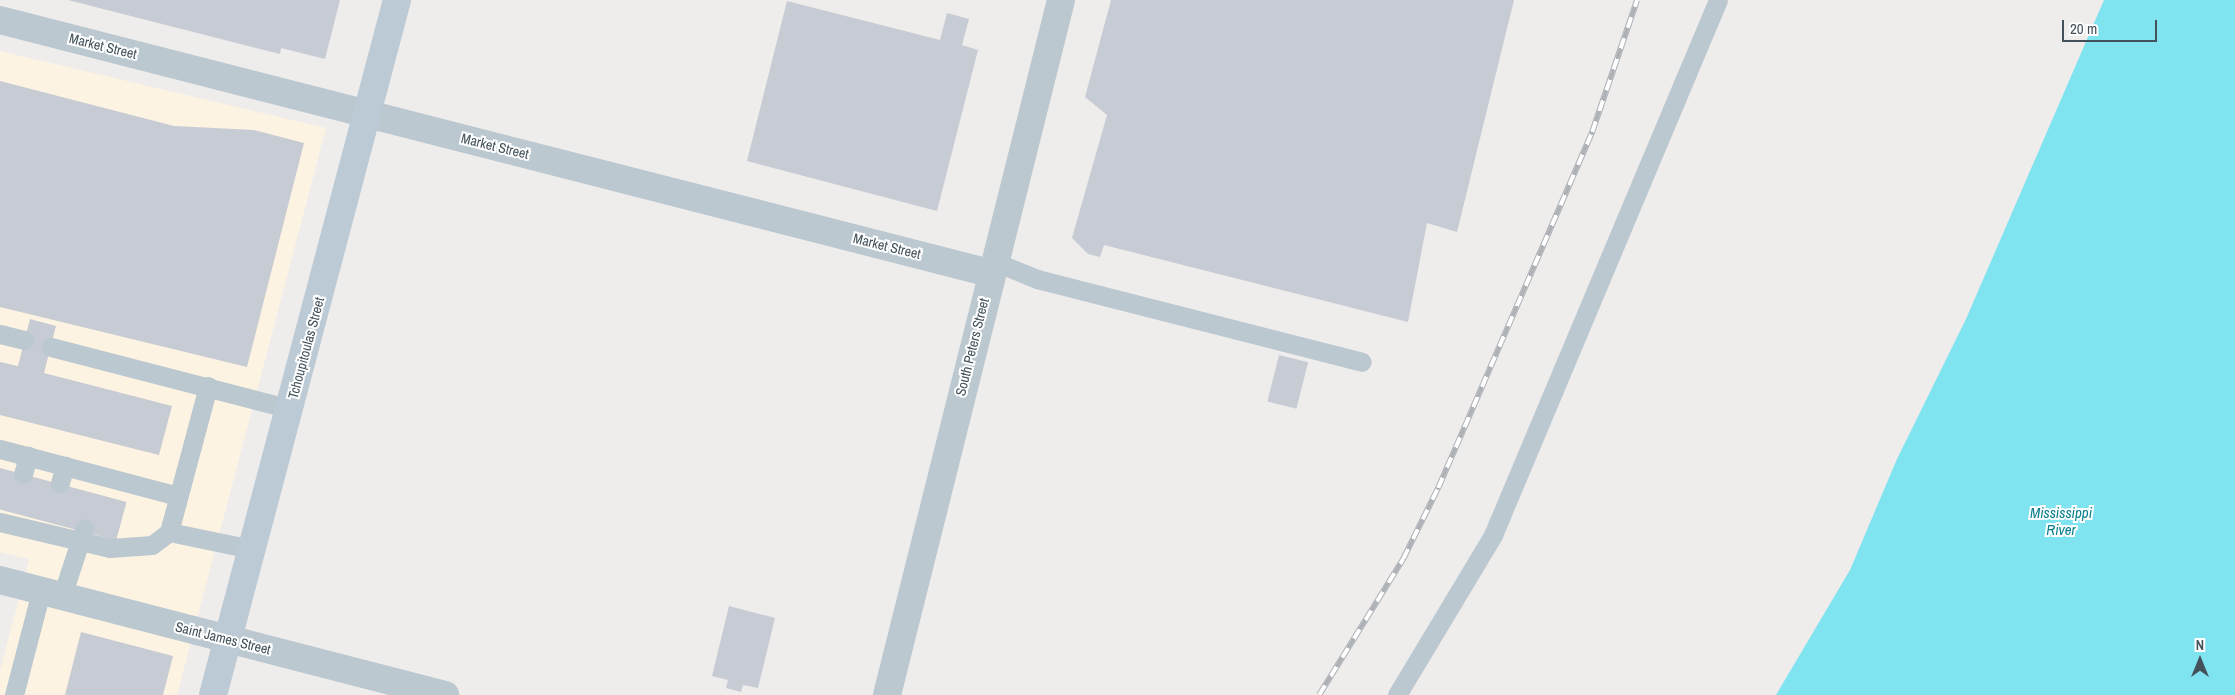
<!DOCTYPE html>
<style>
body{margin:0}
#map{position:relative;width:2235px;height:695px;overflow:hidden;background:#efecec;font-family:"Archivo Narrow",sans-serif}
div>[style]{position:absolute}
.commercial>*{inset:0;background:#fdf3e2}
.water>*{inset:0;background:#80e3f0}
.building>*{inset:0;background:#c7cbd3;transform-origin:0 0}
.lane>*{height:19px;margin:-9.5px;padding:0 9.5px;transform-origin:9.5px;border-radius:9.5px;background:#bbc8d0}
.street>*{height:28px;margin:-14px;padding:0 14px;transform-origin:14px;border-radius:14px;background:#bbc8d0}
.secondary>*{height:28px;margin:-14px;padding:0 14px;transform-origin:14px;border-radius:14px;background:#bbcad4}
.rail>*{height:5.5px;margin-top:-2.75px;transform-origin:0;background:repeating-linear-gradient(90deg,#fff 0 11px,#aeb2b7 0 22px);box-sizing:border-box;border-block:1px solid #aeb2b7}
span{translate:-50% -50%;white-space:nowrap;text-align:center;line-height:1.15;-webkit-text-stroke:4px #fff;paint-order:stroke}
.street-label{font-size:14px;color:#43525a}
.water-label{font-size:15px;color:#077e8e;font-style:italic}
.north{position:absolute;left:2175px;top:635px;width:50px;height:50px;-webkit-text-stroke:4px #fff;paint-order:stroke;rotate:0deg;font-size:14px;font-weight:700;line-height:20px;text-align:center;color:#43525a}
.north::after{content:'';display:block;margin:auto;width:18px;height:22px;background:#43525a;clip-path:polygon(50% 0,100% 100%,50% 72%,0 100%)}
.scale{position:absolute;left:2062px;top:20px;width:95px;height:22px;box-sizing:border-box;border:2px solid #43525a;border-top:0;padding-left:6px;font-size:15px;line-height:18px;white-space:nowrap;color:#43525a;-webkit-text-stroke:4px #fff;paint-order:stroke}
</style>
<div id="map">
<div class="commercial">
<i style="clip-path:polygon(0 51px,326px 128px,177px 695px,0 695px,0 671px,29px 559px,0 552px)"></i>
</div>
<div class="water">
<i style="clip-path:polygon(2104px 0,2235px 0,2235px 695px,1776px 695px,1850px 570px,1897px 459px,1966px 319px)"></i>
</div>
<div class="building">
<i style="clip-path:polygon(68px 0,340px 0,325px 59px,281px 48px,280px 54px)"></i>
<i style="clip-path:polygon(1111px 0,1514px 0,1457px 232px,1427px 223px,1408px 322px,1104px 245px,1100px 257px,1088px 254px,1072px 238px,1107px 115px,1085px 97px)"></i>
<i style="clip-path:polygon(787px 1px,940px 40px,947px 13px,969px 19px,962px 45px,978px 50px,937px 211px,747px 161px)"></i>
<i style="clip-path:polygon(0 81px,174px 126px,254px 130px,304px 143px,247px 367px,0 307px)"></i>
<i style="clip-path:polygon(30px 319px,56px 326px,44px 373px,172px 406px,159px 455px,0 415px,0 362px,18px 366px)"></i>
<i style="left:1279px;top:355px;width:30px;height:48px;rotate:14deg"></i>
<i style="left:0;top:468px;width:131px;height:40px;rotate:15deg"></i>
<i style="clip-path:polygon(729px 606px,775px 618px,758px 688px,743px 685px,741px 692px,726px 688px,728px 680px,712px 676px)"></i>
<i style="clip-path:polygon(81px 632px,173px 656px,163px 695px,65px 695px)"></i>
</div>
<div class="lane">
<i style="left:993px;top:261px;width:48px;rotate:22.2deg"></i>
<i style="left:1037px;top:279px;width:335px;rotate:14.3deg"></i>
<i style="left:0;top:334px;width:25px;rotate:14deg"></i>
<i style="left:51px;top:347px;width:247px;rotate:14.5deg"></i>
<i style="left:0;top:449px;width:184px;rotate:14.8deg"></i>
<i style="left:23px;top:474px;width:19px;rotate:-74deg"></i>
<i style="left:60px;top:483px;width:18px;rotate:-74deg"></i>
<i style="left:0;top:522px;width:113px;rotate:13.3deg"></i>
<i style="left:110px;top:548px;width:42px;rotate:-4.1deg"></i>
<i style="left:152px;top:545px;width:21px;rotate:-37deg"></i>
<i style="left:169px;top:532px;width:85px;rotate:11.6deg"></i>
<i style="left:169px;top:532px;width:151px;rotate:-75deg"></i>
<i style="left:62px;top:596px;width:71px;rotate:-71.8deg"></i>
<i style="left:14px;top:695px;width:107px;rotate:-75.4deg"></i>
<i style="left:1397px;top:695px;width:187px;rotate:-59deg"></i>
<i style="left:1493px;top:535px;width:580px;rotate:-67.19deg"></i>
</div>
<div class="street">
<i style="left:0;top:20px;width:1022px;rotate:14.34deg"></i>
<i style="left:0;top:580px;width:460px;rotate:14.5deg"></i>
<i style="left:887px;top:695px;width:716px;rotate:-75.94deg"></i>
</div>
<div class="secondary">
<i style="left:213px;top:695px;width:719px;rotate:-75.17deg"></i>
</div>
<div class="rail">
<i style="left:1319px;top:695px;width:160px;rotate:-58.3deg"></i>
<i style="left:1403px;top:559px;width:79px;rotate:-63.8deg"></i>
<i style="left:1438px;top:488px;width:388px;rotate:-66.6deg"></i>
<i style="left:1592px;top:132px;width:139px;rotate:-71.2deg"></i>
</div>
<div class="street-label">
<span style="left:103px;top:46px;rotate:14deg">Market Street</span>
<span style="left:495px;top:146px;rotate:14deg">Market Street</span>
<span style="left:887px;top:246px;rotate:14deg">Market Street</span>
<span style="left:972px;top:347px;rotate:-76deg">South Peters Street</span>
<span style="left:306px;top:348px;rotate:-75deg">Tchoupitoulas Street</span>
<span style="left:223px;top:638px;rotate:14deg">Saint James Street</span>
</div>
<div class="water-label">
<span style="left:2061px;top:521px">Mississippi<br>River</span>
</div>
<div class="north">N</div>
<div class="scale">20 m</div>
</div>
